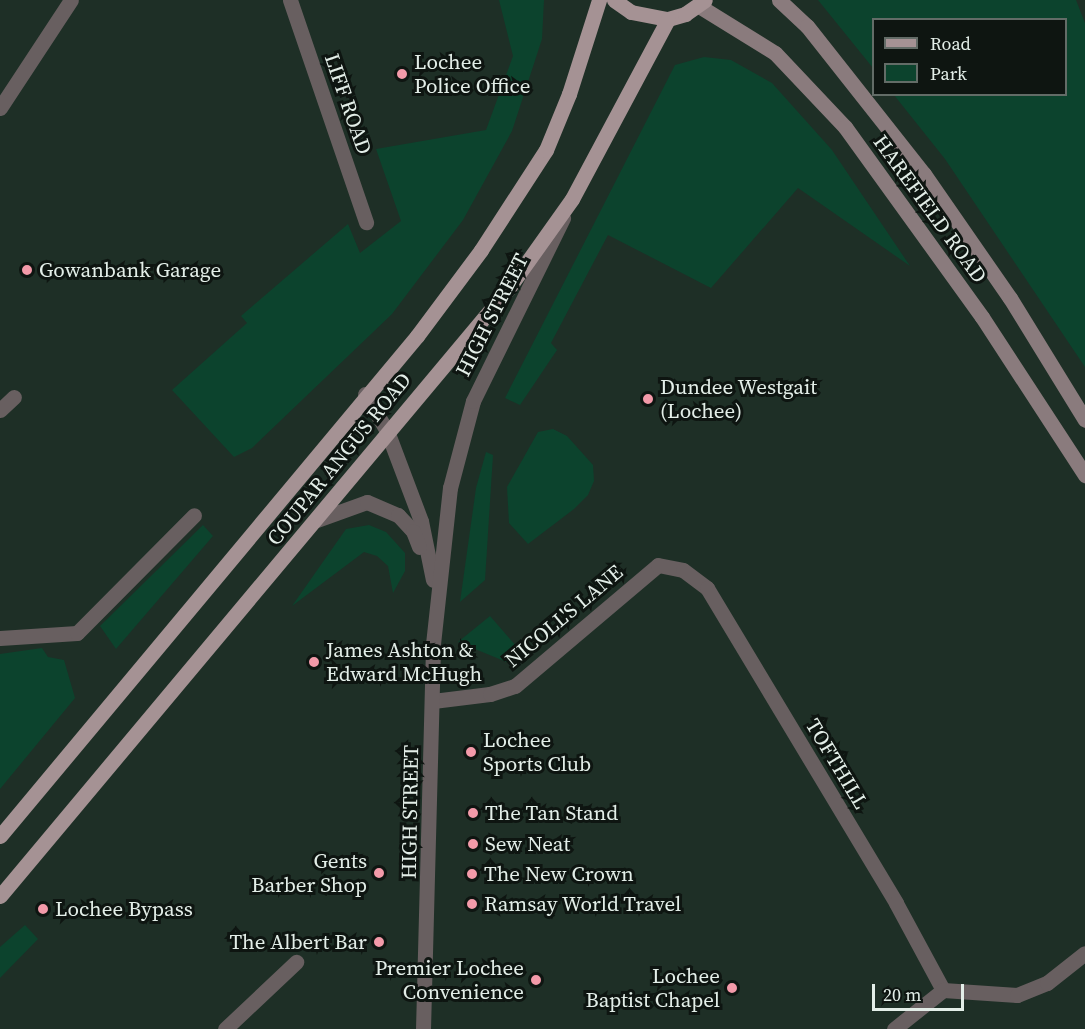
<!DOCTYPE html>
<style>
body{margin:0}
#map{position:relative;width:1085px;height:1029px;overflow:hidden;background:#1e2f26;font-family:"Source Serif 4",serif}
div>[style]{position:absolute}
.green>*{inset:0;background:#0c432d}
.street>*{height:15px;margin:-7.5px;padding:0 7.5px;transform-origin:7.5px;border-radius:7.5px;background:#685f60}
.secondary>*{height:15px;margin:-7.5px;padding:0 7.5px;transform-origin:7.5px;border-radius:7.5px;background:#8a7b7d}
.primary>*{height:15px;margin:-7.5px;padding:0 7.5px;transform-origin:7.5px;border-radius:7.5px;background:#a59294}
.dots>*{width:16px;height:16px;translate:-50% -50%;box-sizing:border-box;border:3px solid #0e1511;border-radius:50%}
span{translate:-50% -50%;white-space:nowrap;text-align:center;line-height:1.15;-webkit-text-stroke:6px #0e1511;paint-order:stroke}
.poi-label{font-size:21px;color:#e3eee8}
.left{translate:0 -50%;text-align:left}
.right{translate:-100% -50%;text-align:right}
.street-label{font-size:21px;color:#e3eee8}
.legend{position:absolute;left:872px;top:18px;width:195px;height:78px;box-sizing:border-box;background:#0e1511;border:2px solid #636c67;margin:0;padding:8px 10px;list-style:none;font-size:18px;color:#e3eee8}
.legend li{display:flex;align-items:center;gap:12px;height:30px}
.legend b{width:30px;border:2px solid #636c67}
.scale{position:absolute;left:872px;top:984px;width:92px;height:27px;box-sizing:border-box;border:3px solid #e3eee8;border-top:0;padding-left:8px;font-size:18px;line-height:21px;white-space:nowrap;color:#e3eee8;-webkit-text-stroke:4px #0e1511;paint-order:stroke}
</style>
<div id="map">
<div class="green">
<i style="clip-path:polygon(499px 0,544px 0,542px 39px,512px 131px,463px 220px,392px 314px,252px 448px,234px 457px,172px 390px,247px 323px,241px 316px,348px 224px,360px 253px,401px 221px,376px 149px,486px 130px,513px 56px)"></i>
<i style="clip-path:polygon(818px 0,1076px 0,1085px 23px,1085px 367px,945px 159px,894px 95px,1066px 94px,1066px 20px,874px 20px,873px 68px)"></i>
<i style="clip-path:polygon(704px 57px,731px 60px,772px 83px,832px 150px,910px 266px,798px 188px,711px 288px,608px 235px,551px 343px,557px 350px,520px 405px,505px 398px,675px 65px)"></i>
<i style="clip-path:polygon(553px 429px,567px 436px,593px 465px,594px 481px,588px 495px,574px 509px,528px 544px,509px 523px,507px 487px,538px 432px)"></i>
<i style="clip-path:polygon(486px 452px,493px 455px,485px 580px,460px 602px,476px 488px)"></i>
<i style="clip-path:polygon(203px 525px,213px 536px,116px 649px,100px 626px)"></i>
<i style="clip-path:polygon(369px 525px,386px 532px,405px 553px,405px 571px,393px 593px,388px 566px,377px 556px,364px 552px,292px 606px,346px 529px)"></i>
<i style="clip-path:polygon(490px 616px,523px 654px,509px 663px,458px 642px)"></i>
<i style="clip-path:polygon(42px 648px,48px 657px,64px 660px,75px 698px,0 789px,0 654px)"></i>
<i style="clip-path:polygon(25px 925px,38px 939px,0 978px,0 947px)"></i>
</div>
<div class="street">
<i style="left:290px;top:0;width:235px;rotate:71.1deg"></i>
<i style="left:0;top:108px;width:129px;rotate:-56.7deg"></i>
<i style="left:365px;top:394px;width:43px;rotate:59.3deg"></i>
<i style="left:387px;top:431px;width:96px;rotate:69.3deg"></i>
<i style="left:421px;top:521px;width:60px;rotate:78.5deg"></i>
<i style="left:0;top:410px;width:19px;rotate:-43deg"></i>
<i style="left:317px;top:520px;width:53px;rotate:-19.8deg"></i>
<i style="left:367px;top:502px;width:34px;rotate:23deg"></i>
<i style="left:398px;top:515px;width:22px;rotate:47deg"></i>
<i style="left:413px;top:531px;width:17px;rotate:69deg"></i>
<i style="left:0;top:638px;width:77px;rotate:-3.7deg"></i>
<i style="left:77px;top:633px;width:166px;rotate:-45.2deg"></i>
<i style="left:433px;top:701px;width:57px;rotate:-7deg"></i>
<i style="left:490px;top:694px;width:26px;rotate:-18deg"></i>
<i style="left:515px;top:686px;width:187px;rotate:-40.2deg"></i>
<i style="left:658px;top:565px;width:25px;rotate:11deg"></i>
<i style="left:683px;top:570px;width:30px;rotate:37deg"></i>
<i style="left:707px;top:588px;width:367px;rotate:59deg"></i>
<i style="left:896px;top:903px;width:99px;rotate:61.6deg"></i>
<i style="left:943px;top:990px;width:74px;rotate:3.9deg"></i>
<i style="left:1017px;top:995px;width:32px;rotate:-22deg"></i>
<i style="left:1047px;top:983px;width:48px;rotate:-38.3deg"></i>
<i style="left:225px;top:1029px;width:98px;rotate:-43.3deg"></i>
<i style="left:423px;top:1029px;width:385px;rotate:-88.5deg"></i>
<i style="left:433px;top:644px;width:157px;rotate:-83.8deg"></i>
<i style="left:450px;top:488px;width:90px;rotate:-75.2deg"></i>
<i style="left:473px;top:401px;width:204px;rotate:-63.8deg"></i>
<i style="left:894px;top:1029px;width:63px;rotate:-38.5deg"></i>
</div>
<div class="secondary">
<i style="left:779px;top:0;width:38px;rotate:43deg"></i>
<i style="left:807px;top:26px;width:189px;rotate:51.7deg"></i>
<i style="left:924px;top:174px;width:151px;rotate:55.3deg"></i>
<i style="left:1010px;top:298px;width:143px;rotate:58.4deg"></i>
<i style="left:699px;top:6px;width:89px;rotate:31.7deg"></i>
<i style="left:775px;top:53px;width:102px;rotate:46.6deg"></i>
<i style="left:845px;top:127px;width:234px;rotate:54.2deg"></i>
<i style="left:982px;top:317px;width:189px;rotate:56.9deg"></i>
</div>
<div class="primary">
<i style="left:614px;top:0;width:21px;rotate:35deg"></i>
<i style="left:631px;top:12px;width:38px;rotate:11deg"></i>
<i style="left:668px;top:19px;width:18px;rotate:-16deg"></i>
<i style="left:685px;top:14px;width:24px;rotate:-35deg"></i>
<i style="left:0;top:836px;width:651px;rotate:-50.17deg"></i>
<i style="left:417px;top:336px;width:107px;rotate:-53.3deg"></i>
<i style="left:481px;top:250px;width:119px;rotate:-57deg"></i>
<i style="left:546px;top:150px;width:61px;rotate:-67.7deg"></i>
<i style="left:569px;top:94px;width:99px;rotate:-72.3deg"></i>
<i style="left:0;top:896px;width:792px;rotate:-50.07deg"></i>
<i style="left:508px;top:289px;width:110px;rotate:-54.6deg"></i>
<i style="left:572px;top:199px;width:204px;rotate:-61.9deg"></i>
</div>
<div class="dots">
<i style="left:402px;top:74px;background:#f39aa9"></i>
<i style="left:27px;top:270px;background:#f39aa9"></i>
<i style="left:648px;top:399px;background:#f39aa9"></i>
<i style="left:314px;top:662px;background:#f39aa9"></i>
<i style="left:471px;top:752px;background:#f39aa9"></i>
<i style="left:473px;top:813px;background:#f39aa9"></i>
<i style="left:473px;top:844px;background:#f39aa9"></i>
<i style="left:379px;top:873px;background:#f39aa9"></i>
<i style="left:472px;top:874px;background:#f39aa9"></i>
<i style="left:472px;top:904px;background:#f39aa9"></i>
<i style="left:43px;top:909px;background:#f39aa9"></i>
<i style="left:379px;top:942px;background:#f39aa9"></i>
<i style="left:536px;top:980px;background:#f39aa9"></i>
<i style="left:732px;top:988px;background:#f39aa9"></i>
</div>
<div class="poi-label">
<span class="left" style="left:414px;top:74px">Lochee<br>Police Office</span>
<span class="left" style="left:39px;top:270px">Gowanbank Garage</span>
<span class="left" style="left:660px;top:399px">Dundee Westgait<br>(Lochee)</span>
<span class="left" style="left:326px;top:662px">James Ashton &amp;<br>Edward McHugh</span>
<span class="left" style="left:483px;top:752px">Lochee<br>Sports Club</span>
<span class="left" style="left:485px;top:813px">The Tan Stand</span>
<span class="left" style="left:485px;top:844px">Sew Neat</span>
<span class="right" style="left:367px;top:873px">Gents<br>Barber Shop</span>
<span class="left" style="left:484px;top:874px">The New Crown</span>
<span class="left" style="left:484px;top:904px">Ramsay World Travel</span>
<span class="left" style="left:55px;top:909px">Lochee Bypass</span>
<span class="right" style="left:367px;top:942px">The Albert Bar</span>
<span class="right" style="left:524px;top:980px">Premier Lochee<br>Convenience</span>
<span class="right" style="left:720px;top:988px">Lochee<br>Baptist Chapel</span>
</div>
<div class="street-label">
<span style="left:348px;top:104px;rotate:71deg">LIFF ROAD</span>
<span style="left:930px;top:209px;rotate:54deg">HAREFIELD ROAD</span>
<span style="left:492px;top:315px;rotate:-63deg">HIGH STREET</span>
<span style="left:339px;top:459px;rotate:-51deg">COUPAR ANGUS ROAD</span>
<span style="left:564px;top:616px;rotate:-40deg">NICOLL'S LANE</span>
<span style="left:837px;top:764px;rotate:59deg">TOFTHILL</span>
<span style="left:410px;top:812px;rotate:-89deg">HIGH STREET</span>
</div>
<ul class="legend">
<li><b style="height:8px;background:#a59294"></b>Road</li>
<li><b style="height:16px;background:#0c432d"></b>Park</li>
</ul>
<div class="scale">20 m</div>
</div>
